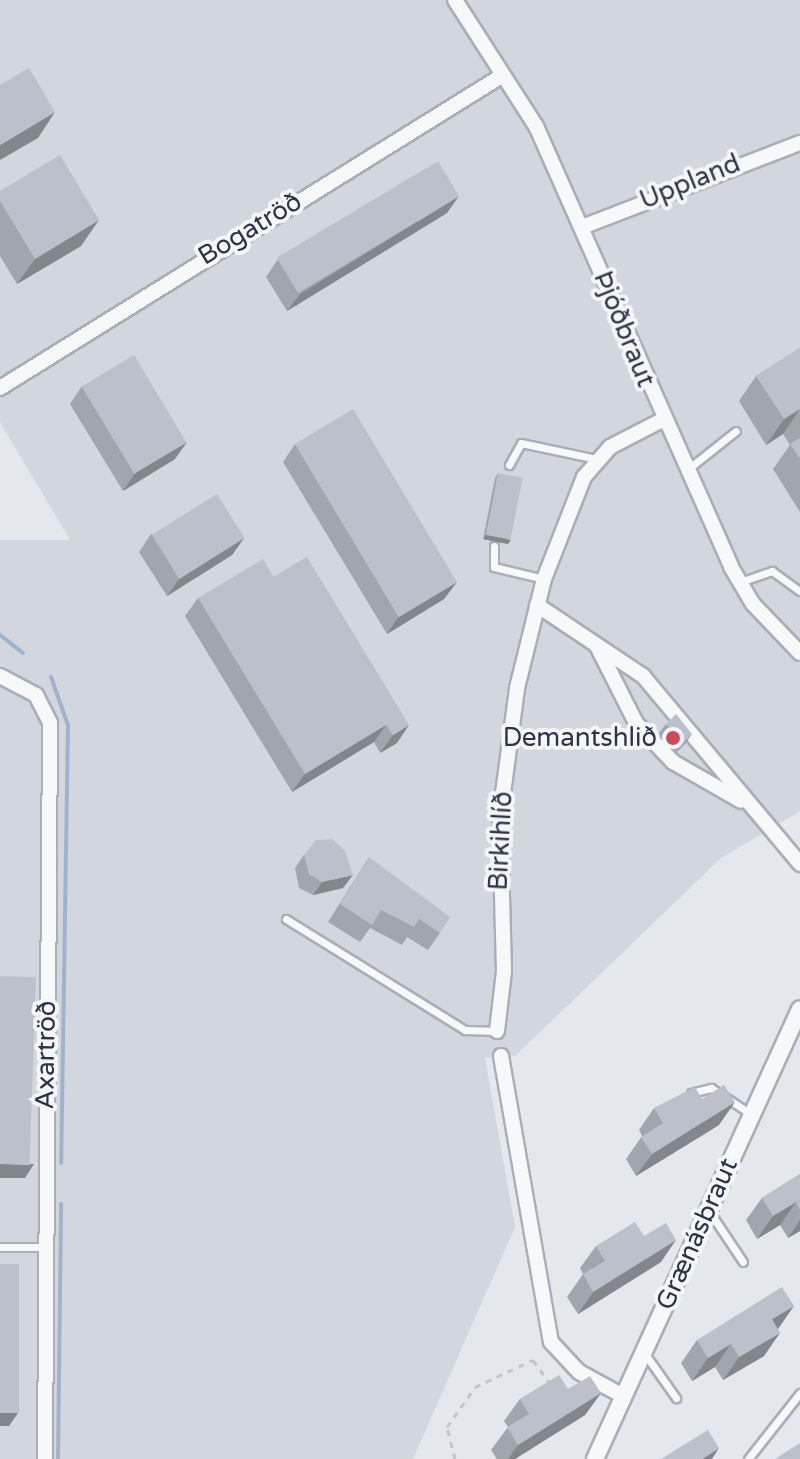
<!DOCTYPE html>
<meta charset="utf-8">
<style>
body{margin:0}
#map{position:relative;width:800px;height:1459px;overflow:hidden;background:#e4e7ec;font-family:"Varela Round",sans-serif}
div>[style]{position:absolute}
.built>*{inset:0;background:#d2d6de}
.stream>*{height:4px;margin:-2px;padding:0 2px;transform-origin:2px;border-radius:2px;background:#9fb4cc}
.path>*{height:3px;margin-top:-1.5px;transform-origin:0;background:repeating-linear-gradient(90deg,#c2c5cb 0 6px,transparent 0 12px)}
.roads{filter:drop-shadow(2px 0 #a9aeb7) drop-shadow(-2px 0 #a9aeb7) drop-shadow(0 2px #a9aeb7) drop-shadow(0 -2px #a9aeb7)}
.service>*{height:7px;margin:-3.5px;padding:0 3.5px;transform-origin:3.5px;border-radius:3.5px;background:#f7f8fa}
.minor>*{height:14px;margin:-7px;padding:0 7px;transform-origin:7px;border-radius:7px;background:#f7f8fa}
.tertiary>*{height:16px;margin:-8px;padding:0 8px;transform-origin:8px;border-radius:8px;background:#f7f8fa}
.wall>*{inset:0;background:#a1a5ae}
.shaded-wall>*{inset:0;background:#83868d}
.building>*{inset:0;background:#bbc0ca;transform-origin:0 0}
.dots>*{width:22px;height:22px;translate:-50% -50%;box-sizing:border-box;border:4px solid #f4f6f9;border-radius:50%}
span{translate:-50% -50%;white-space:nowrap;text-align:center;line-height:1.15;-webkit-text-stroke:8px #f4f6f9;paint-order:stroke}
.street-label{font-size:26px;color:#2b3445}
.poi-label{font-size:26px;color:#2b3445}
.right{translate:-100% -50%;text-align:right}
</style>
<div id="map">
<div class="built">
<i style="clip-path:polygon(0 0,800px 0,800px 811px,721px 858px,515px 1056px,485px 1058px,515px 1227px,413px 1459px,0 1459px,0 540px,70px 540px,0 422px)"></i>
</div>
<div class="stream">
<i style="left:0;top:635px;width:29px;rotate:38deg"></i>
<i style="left:51px;top:677px;width:51px;rotate:70.5deg"></i>
<i style="left:68px;top:725px;width:438px;rotate:90.9deg"></i>
<i style="left:58px;top:1459px;width:255px;rotate:-89.3deg"></i>
</div>
<div class="path">
<i style="left:455px;top:1459px;width:33px;rotate:-104deg"></i>
<i style="left:447px;top:1427px;width:49px;rotate:-55deg"></i>
<i style="left:475px;top:1387px;width:64px;rotate:-25deg"></i>
<i style="left:533px;top:1360px;width:27px;rotate:54deg"></i>
</div>
<div class="roads">
<div class="service">
<i style="left:509px;top:465px;width:25px;rotate:-61deg"></i>
<i style="left:521px;top:443px;width:78px;rotate:11.9deg"></i>
<i style="left:688px;top:469px;width:61px;rotate:-38.4deg"></i>
<i style="left:494px;top:546px;width:21px;rotate:90deg"></i>
<i style="left:494px;top:567px;width:51px;rotate:13.5deg"></i>
<i style="left:740px;top:582px;width:34px;rotate:-19deg"></i>
<i style="left:772px;top:571px;width:34px;rotate:36deg"></i>
<i style="left:286px;top:919px;width:211px;rotate:31.8deg"></i>
<i style="left:465px;top:1030px;width:32px;rotate:2deg"></i>
<i style="left:691px;top:1093px;width:21px;rotate:-14deg"></i>
<i style="left:711px;top:1088px;width:48px;rotate:33deg"></i>
<i style="left:709px;top:1211px;width:61px;rotate:56.3deg"></i>
<i style="left:0;top:1247px;width:44px"></i>
<i style="left:645px;top:1354px;width:54px;rotate:54.8deg"></i>
<i style="left:748px;top:1459px;width:84px;rotate:-51.8deg"></i>
</div>
<div class="minor">
<i style="left:455px;top:0;width:150px;rotate:57.3deg"></i>
<i style="left:536px;top:126px;width:482px;rotate:66.1deg"></i>
<i style="left:731px;top:567px;width:43px;rotate:59.3deg"></i>
<i style="left:753px;top:604px;width:68px;rotate:46.2deg"></i>
<i style="left:582px;top:227px;width:234px;rotate:-21.1deg"></i>
<i style="left:0;top:388px;width:592px;rotate:-31.89deg"></i>
<i style="left:537px;top:605px;width:128px;rotate:33.8deg"></i>
<i style="left:643px;top:676px;width:245px;rotate:50.1deg"></i>
<i style="left:597px;top:646px;width:86px;rotate:63.1deg"></i>
<i style="left:636px;top:723px;width:54px;rotate:46.5deg"></i>
<i style="left:673px;top:762px;width:78px;rotate:29.8deg"></i>
<i style="left:0;top:676px;width:41px;rotate:27.8deg"></i>
<i style="left:36px;top:695px;width:31px;rotate:63deg"></i>
<i style="left:50px;top:723px;width:736px;rotate:90.39deg"></i>
<i style="left:497px;top:1031px;width:60px;rotate:-83.3deg"></i>
<i style="left:504px;top:971px;width:155px;rotate:-91.5deg"></i>
<i style="left:500px;top:816px;width:129px;rotate:-82.4deg"></i>
<i style="left:517px;top:688px;width:112px;rotate:-76.1deg"></i>
<i style="left:544px;top:579px;width:110px;rotate:-68.6deg"></i>
<i style="left:584px;top:477px;width:40px;rotate:-49deg"></i>
<i style="left:610px;top:447px;width:59px;rotate:-27.4deg"></i>
<i style="left:501px;top:1056px;width:290px;rotate:80.1deg"></i>
<i style="left:551px;top:1342px;width:41px;rotate:47deg"></i>
<i style="left:579px;top:1372px;width:50px;rotate:28.6deg"></i>
</div>
<div class="tertiary">
<i style="left:595px;top:1459px;width:494px;rotate:-65.5deg"></i>
</div>
</div>
<div class="wall">
<i style="clip-path:polygon(0 191px,81px 246px,17px 284px,0 256px)"></i>
<i style="clip-path:polygon(447px 213px,287px 311px,266px 277px,278px 259px)"></i>
<i style="clip-path:polygon(800px 348px,800px 512px,773px 469px,790px 445px,783px 434px,766px 445px,739px 401px,756px 376px)"></i>
<i style="clip-path:polygon(82px 386px,175px 459px,123px 491px,70px 404px)"></i>
<i style="clip-path:polygon(295px 444px,457px 582px,444px 599px,387px 634px,283px 462px)"></i>
<i style="clip-path:polygon(498px 473px,508px 544px,483px 539px,495px 478px)"></i>
<i style="clip-path:polygon(151px 534px,244px 538px,232px 555px,167px 596px,139px 552px)"></i>
<i style="clip-path:polygon(307px 557px,397px 743px,380px 753px,374px 742px,292px 792px,185px 616px,198px 598px,274px 577px)"></i>
<i style="clip-path:polygon(666px 724px,692px 734px,686px 743px,677px 752px,659px 733px)"></i>
<i style="clip-path:polygon(304px 855px,343px 888px,313px 895px,299px 888px,295px 868px)"></i>
<i style="clip-path:polygon(369px 857px,440px 933px,428px 950px,407px 937px,402px 945px,370px 928px,360px 942px,328px 922px)"></i>
<i style="clip-path:polygon(654px 1108px,719px 1125px,636px 1176px,626px 1159px,642px 1136px,639px 1130px)"></i>
<i style="clip-path:polygon(800px 1174px,800px 1231px,788px 1238px,780px 1225px,757px 1239px,746px 1220px,762px 1198px)"></i>
<i style="clip-path:polygon(596px 1246px,661px 1262px,578px 1314px,567px 1297px,583px 1274px,580px 1268px)"></i>
<i style="clip-path:polygon(777px 1329px,764px 1356px,723px 1380px,715px 1367px,692px 1381px,681px 1363px,697px 1340px)"></i>
<i style="clip-path:polygon(601px 1393px,585px 1415px,515px 1459px,497px 1459px,491px 1450px,508px 1427px,504px 1421px,520px 1399px)"></i>
</div>
<div class="shaded-wall">
<i style="clip-path:polygon(55px 112px,38px 138px,0 160px,0 145px)"></i>
<i style="clip-path:polygon(459px 196px,447px 213px,287px 311px,300px 294px)"></i>
<i style="clip-path:polygon(99px 220px,81px 246px,17px 284px,35px 259px)"></i>
<i style="clip-path:polygon(800px 409px,783px 434px,766px 445px,784px 419px)"></i>
<i style="clip-path:polygon(187px 442px,175px 459px,123px 491px,135px 473px)"></i>
<i style="clip-path:polygon(486px 535px,511px 540px,508px 544px,483px 539px)"></i>
<i style="clip-path:polygon(244px 538px,232px 555px,167px 596px,179px 579px)"></i>
<i style="clip-path:polygon(457px 582px,444px 599px,387px 634px,399px 616px)"></i>
<i style="clip-path:polygon(386px 725px,374px 742px,292px 792px,305px 774px)"></i>
<i style="clip-path:polygon(409px 725px,397px 743px,380px 753px,393px 735px)"></i>
<i style="clip-path:polygon(353px 875px,343px 888px,313px 895px,322px 882px)"></i>
<i style="clip-path:polygon(735px 1102px,719px 1125px,636px 1176px,652px 1154px)"></i>
<i style="clip-path:polygon(0 1164px,34px 1164px,25px 1178px,0 1178px)"></i>
<i style="clip-path:polygon(796px 1202px,780px 1225px,757px 1239px,773px 1216px)"></i>
<i style="clip-path:polygon(800px 1220px,800px 1231px,788px 1238px)"></i>
<i style="clip-path:polygon(676px 1240px,661px 1262px,578px 1314px,593px 1292px)"></i>
<i style="clip-path:polygon(794px 1306px,778px 1329px,756px 1342px,772px 1319px)"></i>
<i style="clip-path:polygon(780px 1333px,764px 1356px,723px 1380px,739px 1357px)"></i>
<i style="clip-path:polygon(731px 1344px,715px 1367px,692px 1381px,708px 1358px)"></i>
<i style="clip-path:polygon(601px 1393px,585px 1415px,515px 1459px,508px 1459px,518px 1445px)"></i>
<i style="clip-path:polygon(0 1413px,18px 1413px,9px 1426px,0 1426px)"></i>
<i style="clip-path:polygon(719px 1448px,712px 1459px,702px 1459px)"></i>
</div>
<div class="building">
<i style="clip-path:polygon(29px 68px,55px 112px,0 145px,0 85px)"></i>
<i style="clip-path:polygon(60px 155px,99px 220px,35px 259px,0 201px,0 191px)"></i>
<i style="left:438px;top:161px;width:41px;height:188px;rotate:59deg"></i>
<i style="clip-path:polygon(800px 348px,800px 409px,784px 419px,756px 376px)"></i>
<i style="left:134px;top:355px;width:102px;height:61px;rotate:59deg"></i>
<i style="left:353px;top:409px;width:202px;height:68px;rotate:59deg"></i>
<i style="clip-path:polygon(800px 438px,800px 459px,790px 444px)"></i>
<i style="left:498px;top:473px;width:25px;height:63px;rotate:11deg"></i>
<i style="left:217px;top:494px;width:52px;height:77px;rotate:58deg"></i>
<i style="clip-path:polygon(307px 557px,409px 725px,393px 735px,386px 725px,305px 774px,198px 598px,263px 559px,274px 577px)"></i>
<i style="clip-path:polygon(676px 714px,692px 734px,683px 743px,666px 724px)"></i>
<i style="clip-path:polygon(332px 839px,345px 851px,353px 875px,322px 882px,309px 874px,304px 855px,316px 840px)"></i>
<i style="clip-path:polygon(369px 857px,450px 917px,440px 933px,419px 919px,414px 927px,381px 910px,372px 925px,340px 904px)"></i>
<i style="left:0;top:976px;width:36px;height:188px;rotate:2deg"></i>
<i style="clip-path:polygon(724px 1085px,735px 1102px,652px 1154px,641px 1137px,663px 1123px,654px 1108px,695px 1087px,702px 1099px)"></i>
<i style="clip-path:polygon(800px 1174px,800px 1210px,796px 1202px,773px 1216px,762px 1198px)"></i>
<i style="clip-path:polygon(635px 1222px,644px 1236px,666px 1223px,676px 1240px,593px 1292px,583px 1274px,605px 1261px,596px 1246px)"></i>
<i style="left:0;top:1264px;width:19px;height:149px"></i>
<i style="clip-path:polygon(782px 1287px,794px 1306px,772px 1319px,780px 1333px,739px 1357px,731px 1344px,708px 1358px,697px 1340px)"></i>
<i style="clip-path:polygon(559px 1375px,568px 1389px,590px 1376px,601px 1393px,518px 1445px,507px 1427px,529px 1414px,520px 1399px)"></i>
<i style="clip-path:polygon(708px 1430px,719px 1448px,702px 1459px,661px 1459px)"></i>
<i style="clip-path:polygon(800px 1443px,800px 1459px,775px 1459px)"></i>
</div>
<div class="dots">
<i style="left:673px;top:738px;background:#d1495b"></i>
</div>
<div class="street-label">
<span style="left:690px;top:182px;rotate:-22deg">Uppland</span>
<span style="left:250px;top:229px;rotate:-31deg">Bogatröð</span>
<span style="left:624px;top:329px;rotate:68deg">Þjóðbraut</span>
<span style="left:501px;top:841px;rotate:-87deg">Birkihlíð</span>
<span style="left:46px;top:1055px;rotate:-89deg">Axartröð</span>
<span style="left:697px;top:1234px;rotate:-66deg">Grænásbraut</span>
</div>
<div class="poi-label">
<span class="right" style="left:657px;top:738px">Demantshlið</span>
</div>
</div>
